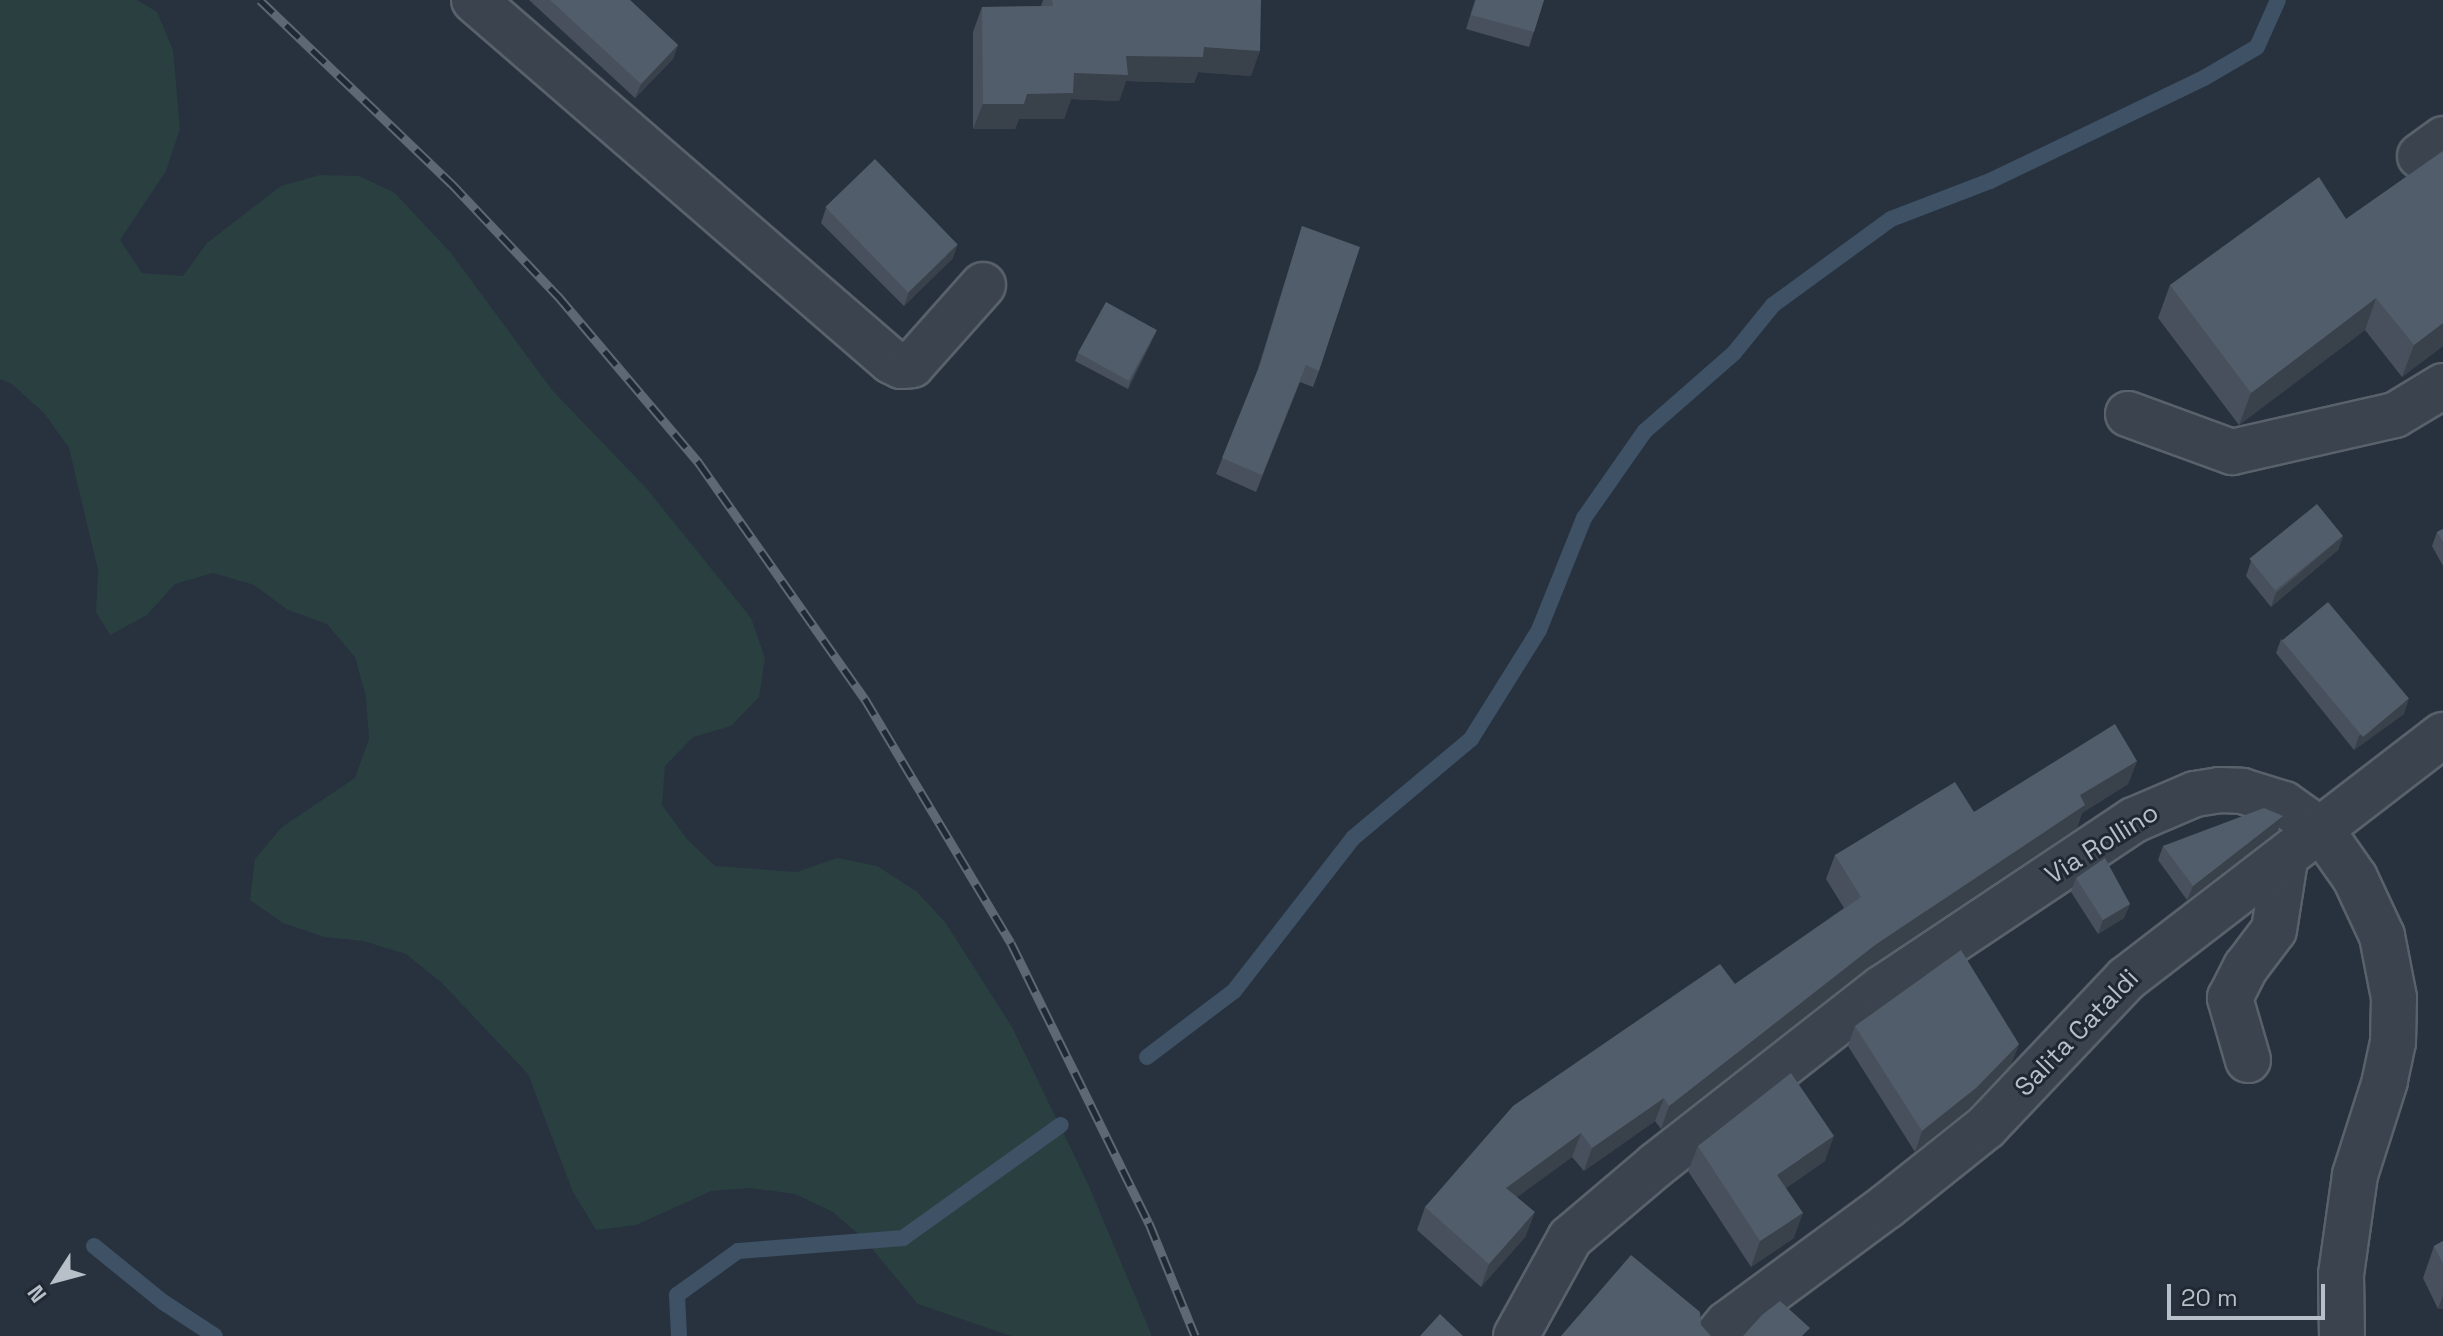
<!DOCTYPE html>
<style>
body{margin:0}
#map{position:relative;width:2443px;height:1336px;overflow:hidden;background:#27323e;font-family:"Space Grotesk",sans-serif}
div>[style]{position:absolute}
.green>*{inset:0;background:#2a3f40}
.stream>*{height:16px;margin:-8px;padding:0 8px;transform-origin:8px;border-radius:8px;background:#3e5165}
.roads{filter:drop-shadow(2px 0 #59626b) drop-shadow(-2px 0 #59626b) drop-shadow(0 2px #59626b) drop-shadow(0 -2px #59626b)}
.minor>*{height:44px;margin:-22px;padding:0 22px;transform-origin:22px;border-radius:22px;background:#3b444e}
.rail>*{height:9px;margin-top:-4.5px;transform-origin:0;background:repeating-linear-gradient(90deg,#202933 0 18px,#5d6874 0 36px);box-sizing:border-box;border-block:2px solid #5d6874}
.wall>*{inset:0;background:#47505c}
.shaded-wall>*{inset:0;background:#39414b}
.building>*{inset:0;background:#525d6b;transform-origin:0 0}
span{translate:-50% -50%;white-space:nowrap;text-align:center;line-height:1.15;-webkit-text-stroke:6px #202933;paint-order:stroke}
.street-label{font-size:26px;color:#b7bfc8}
.north{position:absolute;left:16px;top:1240px;width:80px;height:80px;-webkit-text-stroke:6px #202933;paint-order:stroke;rotate:234deg;font-size:22px;font-weight:700;line-height:32px;text-align:center;color:#b7bfc8}
.north::after{content:'';display:block;margin:auto;width:28px;height:36px;background:#b7bfc8;clip-path:polygon(50% 0,100% 100%,50% 72%,0 100%)}
.scale{position:absolute;left:2167px;top:1284px;width:158px;height:36px;box-sizing:border-box;border:4px solid #b7bfc8;border-top:0;padding-left:10px;font-size:24px;line-height:28px;white-space:nowrap;color:#b7bfc8;-webkit-text-stroke:6px #202933;paint-order:stroke}
</style>
<div id="map">
<div class="green">
<i style="clip-path:polygon(0 0,137px 0,157px 12px,173px 50px,180px 129px,166px 171px,120px 240px,142px 273px,183px 276px,207px 243px,281px 186px,320px 175px,359px 176px,395px 193px,451px 253px,552px 390px,647px 489px,751px 618px,765px 658px,759px 697px,731px 726px,693px 737px,665px 766px,662px 805px,687px 839px,715px 866px,797px 872px,837px 858px,877px 866px,916px 891px,945px 922px,1012px 1027px,1088px 1184px,1152px 1336px,1011px 1336px,918px 1304px,864px 1239px,833px 1212px,795px 1194px,750px 1188px,711px 1191px,636px 1225px,596px 1230px,573px 1192px,528px 1074px,442px 983px,406px 954px,363px 941px,324px 937px,283px 923px,250px 900px,255px 859px,282px 827px,355px 778px,369px 739px,366px 697px,355px 657px,327px 624px,288px 610px,254px 585px,213px 573px,175px 584px,147px 615px,110px 635px,96px 612px,98px 570px,69px 448px,44px 413px,12px 384px,0 379px)"></i>
</div>
<div class="stream">
<i style="left:1147px;top:1057px;width:109px;rotate:-37.2deg"></i>
<i style="left:1234px;top:991px;width:194px;rotate:-52.1deg"></i>
<i style="left:1353px;top:838px;width:154px;rotate:-40deg"></i>
<i style="left:1471px;top:739px;width:128px;rotate:-58deg"></i>
<i style="left:1539px;top:630px;width:121px;rotate:-68.1deg"></i>
<i style="left:1584px;top:518px;width:106px;rotate:-55deg"></i>
<i style="left:1645px;top:431px;width:118px;rotate:-41.2deg"></i>
<i style="left:1734px;top:353px;width:62px;rotate:-50.9deg"></i>
<i style="left:1773px;top:305px;width:146px;rotate:-36.1deg"></i>
<i style="left:1891px;top:219px;width:106px;rotate:-21deg"></i>
<i style="left:1990px;top:181px;width:237px;rotate:-25.7deg"></i>
<i style="left:2204px;top:78px;width:61px;rotate:-30.3deg"></i>
<i style="left:2257px;top:47px;width:51px;rotate:-65.9deg"></i>
<i style="left:94px;top:1246px;width:89px;rotate:39.1deg"></i>
<i style="left:163px;top:1302px;width:62px;rotate:33.2deg"></i>
<i style="left:679px;top:1336px;width:41px;rotate:-92.8deg"></i>
<i style="left:677px;top:1295px;width:75px;rotate:-35.8deg"></i>
<i style="left:738px;top:1251px;width:166px;rotate:-4.5deg"></i>
<i style="left:903px;top:1238px;width:194px;rotate:-35.6deg"></i>
</div>
<div class="roads">
<div class="minor">
<i style="left:474px;top:0;width:552px;rotate:40.88deg"></i>
<i style="left:891px;top:361px;width:11px;rotate:27deg"></i>
<i style="left:901px;top:366px;width:11px;rotate:-5deg"></i>
<i style="left:912px;top:365px;width:107px;rotate:-48.4deg"></i>
<i style="left:2420px;top:156px;width:29px;rotate:-36deg"></i>
<i style="left:2128px;top:414px;width:111px;rotate:20.1deg"></i>
<i style="left:2232px;top:452px;width:167px;rotate:-12.8deg"></i>
<i style="left:2395px;top:415px;width:56px;rotate:-31.1deg"></i>
<i style="left:2248px;top:1060px;width:65px;rotate:-106.2deg"></i>
<i style="left:2230px;top:998px;width:35px;rotate:-63deg"></i>
<i style="left:2246px;top:967px;width:46px;rotate:-52.9deg"></i>
<i style="left:2274px;top:930px;width:71px;rotate:-81.1deg"></i>
<i style="left:1516px;top:1336px;width:112px;rotate:-61.1deg"></i>
<i style="left:1570px;top:1238px;width:113px;rotate:-40.3deg"></i>
<i style="left:1656px;top:1165px;width:287px;rotate:-38.1deg"></i>
<i style="left:1882px;top:988px;width:303px;rotate:-33.7deg"></i>
<i style="left:2134px;top:820px;width:66px;rotate:-23.1deg"></i>
<i style="left:2195px;top:794px;width:24px;rotate:-9deg"></i>
<i style="left:2219px;top:790px;width:23px;rotate:2deg"></i>
<i style="left:2242px;top:791px;width:44px;rotate:17.2deg"></i>
<i style="left:2284px;top:804px;width:47px;rotate:35.4deg"></i>
<i style="left:2322px;top:831px;width:57px;rotate:54.9deg"></i>
<i style="left:2355px;top:878px;width:64px;rotate:65deg"></i>
<i style="left:2382px;top:936px;width:63px;rotate:79deg"></i>
<i style="left:2394px;top:998px;width:44px;rotate:91.3deg"></i>
<i style="left:2393px;top:1042px;width:40px;rotate:102deg"></i>
<i style="left:2385px;top:1081px;width:99px;rotate:107.7deg"></i>
<i style="left:2355px;top:1175px;width:100px;rotate:98deg"></i>
<i style="left:2341px;top:1274px;width:62px;rotate:89.1deg"></i>
<i style="left:1717px;top:1336px;width:16px;rotate:-50deg"></i>
<i style="left:1727px;top:1324px;width:199px;rotate:-36.4deg"></i>
<i style="left:1887px;top:1206px;width:127px;rotate:-38.6deg"></i>
<i style="left:1986px;top:1127px;width:204px;rotate:-46.6deg"></i>
<i style="left:2126px;top:979px;width:400px;rotate:-37.6deg"></i>
</div>
</div>
<div class="rail">
<i style="left:260px;top:0;width:265px;rotate:43.8deg"></i>
<i style="left:451px;top:183px;width:156px;rotate:46.6deg"></i>
<i style="left:558px;top:296px;width:219px;rotate:49.8deg"></i>
<i style="left:699px;top:463px;width:289px;rotate:54.9deg"></i>
<i style="left:865px;top:699px;width:284px;rotate:59.1deg"></i>
<i style="left:1011px;top:943px;width:312px;rotate:63.8deg"></i>
<i style="left:1149px;top:1223px;width:122px;rotate:67.8deg"></i>
</div>
<div class="wall">
<i style="clip-path:polygon(529px 0,630px 0,678px 45px,673px 59px,635px 98px)"></i>
<i style="clip-path:polygon(1043px 0,1261px 0,1251px 76px,1198px 72px,1194px 83px,1126px 81px,1119px 101px,1071px 99px,1064px 119px,1019px 119px,1015px 129px,973px 129px,973px 32px,982px 7px,1041px 6px)"></i>
<i style="clip-path:polygon(1475px 0,1544px 0,1529px 47px,1466px 29px)"></i>
<i style="clip-path:polygon(2443px 151px,2443px 346px,2402px 377px,2365px 330px,2239px 425px,2158px 318px,2170px 285px,2346px 219px)"></i>
<i style="clip-path:polygon(826px 208px,953px 258px,904px 306px,821px 223px)"></i>
<i style="clip-path:polygon(1302px 226px,1319px 371px,1313px 387px,1300px 382px,1256px 492px,1216px 474px,1257px 372px)"></i>
<i style="clip-path:polygon(1157px 330px,1128px 389px,1075px 361px,1078px 353px)"></i>
<i style="clip-path:polygon(2443px 529px,2443px 566px,2432px 546px,2437px 532px)"></i>
<i style="clip-path:polygon(2343px 536px,2338px 550px,2271px 607px,2246px 576px,2251px 561px)"></i>
<i style="clip-path:polygon(2281px 639px,2404px 714px,2354px 750px,2276px 653px)"></i>
<i style="clip-path:polygon(2137px 761px,2128px 784px,2082px 813px,2077px 828px,1867px 968px,1661px 1129px,1655px 1121px,1584px 1171px,1572px 1157px,1517px 1197px,1526px 1236px,1481px 1287px,1417px 1230px,1425px 1207px,1735px 984px,1844px 908px,1826px 879px,1835px 855px)"></i>
<i style="clip-path:polygon(2283px 816px,2278px 830px,2187px 900px,2158px 860px,2163px 846px)"></i>
<i style="clip-path:polygon(2076px 878px,2130px 904px,2124px 918px,2098px 934px,2071px 892px)"></i>
<i style="clip-path:polygon(1855px 1026px,2019px 1044px,2011px 1064px,1969px 1109px,1915px 1152px,1848px 1046px)"></i>
<i style="clip-path:polygon(1698px 1146px,1825px 1161px,1786px 1188px,1794px 1238px,1751px 1267px,1688px 1171px)"></i>
<i style="clip-path:polygon(2443px 1241px,2443px 1309px,2438px 1309px,2423px 1278px,2434px 1246px)"></i>
</div>
<div class="shaded-wall">
<i style="clip-path:polygon(678px 45px,673px 59px,635px 98px,641px 84px)"></i>
<i style="clip-path:polygon(1204px 47px,1260px 51px,1251px 76px,1198px 72px,1194px 83px,1126px 81px,1119px 101px,1071px 99px,1064px 119px,1019px 119px,1015px 129px,973px 129px,983px 104px,1027px 94px,1074px 73px,1126px 56px)"></i>
<i style="clip-path:polygon(958px 244px,953px 258px,904px 306px,909px 292px)"></i>
<i style="clip-path:polygon(2376px 298px,2365px 330px,2239px 425px,2251px 393px)"></i>
<i style="clip-path:polygon(2443px 323px,2443px 346px,2402px 377px,2414px 345px)"></i>
<i style="clip-path:polygon(1157px 330px,1154px 337px,1128px 389px,1130px 382px)"></i>
<i style="clip-path:polygon(2343px 536px,2338px 550px,2271px 607px,2276px 593px)"></i>
<i style="clip-path:polygon(2409px 699px,2404px 714px,2354px 750px,2359px 736px)"></i>
<i style="clip-path:polygon(2137px 761px,2128px 784px,2082px 813px,2077px 828px,1867px 968px,1661px 1129px,1669px 1106px,1875px 945px,2080px 795px)"></i>
<i style="clip-path:polygon(2283px 816px,2278px 830px,2187px 900px,2193px 886px)"></i>
<i style="clip-path:polygon(2130px 904px,2124px 918px,2098px 934px,2103px 920px)"></i>
<i style="clip-path:polygon(2019px 1044px,2011px 1064px,1969px 1109px,1915px 1152px,1922px 1131px)"></i>
<i style="clip-path:polygon(1664px 1098px,1655px 1121px,1584px 1171px,1592px 1148px)"></i>
<i style="clip-path:polygon(1581px 1133px,1572px 1157px,1498px 1211px,1506px 1188px)"></i>
<i style="clip-path:polygon(1834px 1136px,1825px 1161px,1768px 1200px,1777px 1175px)"></i>
<i style="clip-path:polygon(1535px 1212px,1526px 1236px,1481px 1287px,1489px 1264px)"></i>
<i style="clip-path:polygon(1803px 1213px,1794px 1238px,1751px 1267px,1760px 1241px)"></i>
<i style="clip-path:polygon(2443px 1295px,2443px 1309px,2438px 1309px)"></i>
</div>
<div class="building">
<i style="clip-path:polygon(550px 0,630px 0,678px 45px,641px 84px)"></i>
<i style="clip-path:polygon(1052px 0,1261px 0,1260px 51px,1204px 47px,1203px 57px,1126px 56px,1128px 75px,1074px 73px,1073px 93px,1027px 94px,1024px 104px,983px 104px,982px 7px,1053px 6px)"></i>
<i style="clip-path:polygon(1476px 0,1544px 0,1534px 32px,1471px 15px)"></i>
<i style="clip-path:polygon(2443px 151px,2443px 323px,2414px 345px,2376px 298px,2251px 393px,2170px 285px,2319px 177px,2346px 219px)"></i>
<i style="left:875px;top:159px;width:119px;height:69px;rotate:46deg"></i>
<i style="clip-path:polygon(1302px 226px,1360px 247px,1319px 371px,1306px 365px,1262px 475px,1222px 458px,1261px 362px)"></i>
<i style="left:1106px;top:302px;width:58px;height:58px;rotate:29deg"></i>
<i style="left:2317px;top:504px;width:41px;height:87px;rotate:51deg"></i>
<i style="clip-path:polygon(2443px 529px,2443px 542px,2437px 532px)"></i>
<i style="left:2328px;top:602px;width:126px;height:60px;rotate:50deg"></i>
<i style="clip-path:polygon(2115px 724px,2137px 761px,2080px 795px,2085px 805px,1875px 945px,1669px 1106px,1664px 1098px,1592px 1148px,1581px 1133px,1506px 1188px,1535px 1212px,1489px 1264px,1425px 1207px,1513px 1106px,1720px 964px,1735px 984px,1861px 897px,1835px 855px,1955px 782px,1974px 812px)"></i>
<i style="clip-path:polygon(2264px 808px,2283px 816px,2193px 886px,2163px 846px)"></i>
<i style="clip-path:polygon(2105px 858px,2130px 904px,2103px 920px,2076px 878px)"></i>
<i style="clip-path:polygon(1961px 950px,2019px 1044px,1976px 1088px,1922px 1131px,1855px 1026px)"></i>
<i style="clip-path:polygon(1791px 1073px,1834px 1136px,1777px 1175px,1803px 1213px,1760px 1241px,1698px 1146px)"></i>
<i style="clip-path:polygon(2443px 1241px,2443px 1264px,2434px 1246px)"></i>
<i style="clip-path:polygon(1631px 1255px,1700px 1312px,1701px 1325px,1711px 1336px,1561px 1336px)"></i>
<i style="clip-path:polygon(1780px 1301px,1810px 1328px,1802px 1336px,1743px 1336px,1762px 1315px)"></i>
<i style="clip-path:polygon(1440px 1314px,1463px 1336px,1420px 1336px)"></i>
</div>
<div class="street-label">
<span style="left:2102px;top:844px;rotate:-32deg">Via Rollino</span>
<span style="left:2077px;top:1033px;rotate:-46deg">Salita Cataldi</span>
</div>
<div class="north">N</div>
<div class="scale">20 m</div>
</div>
